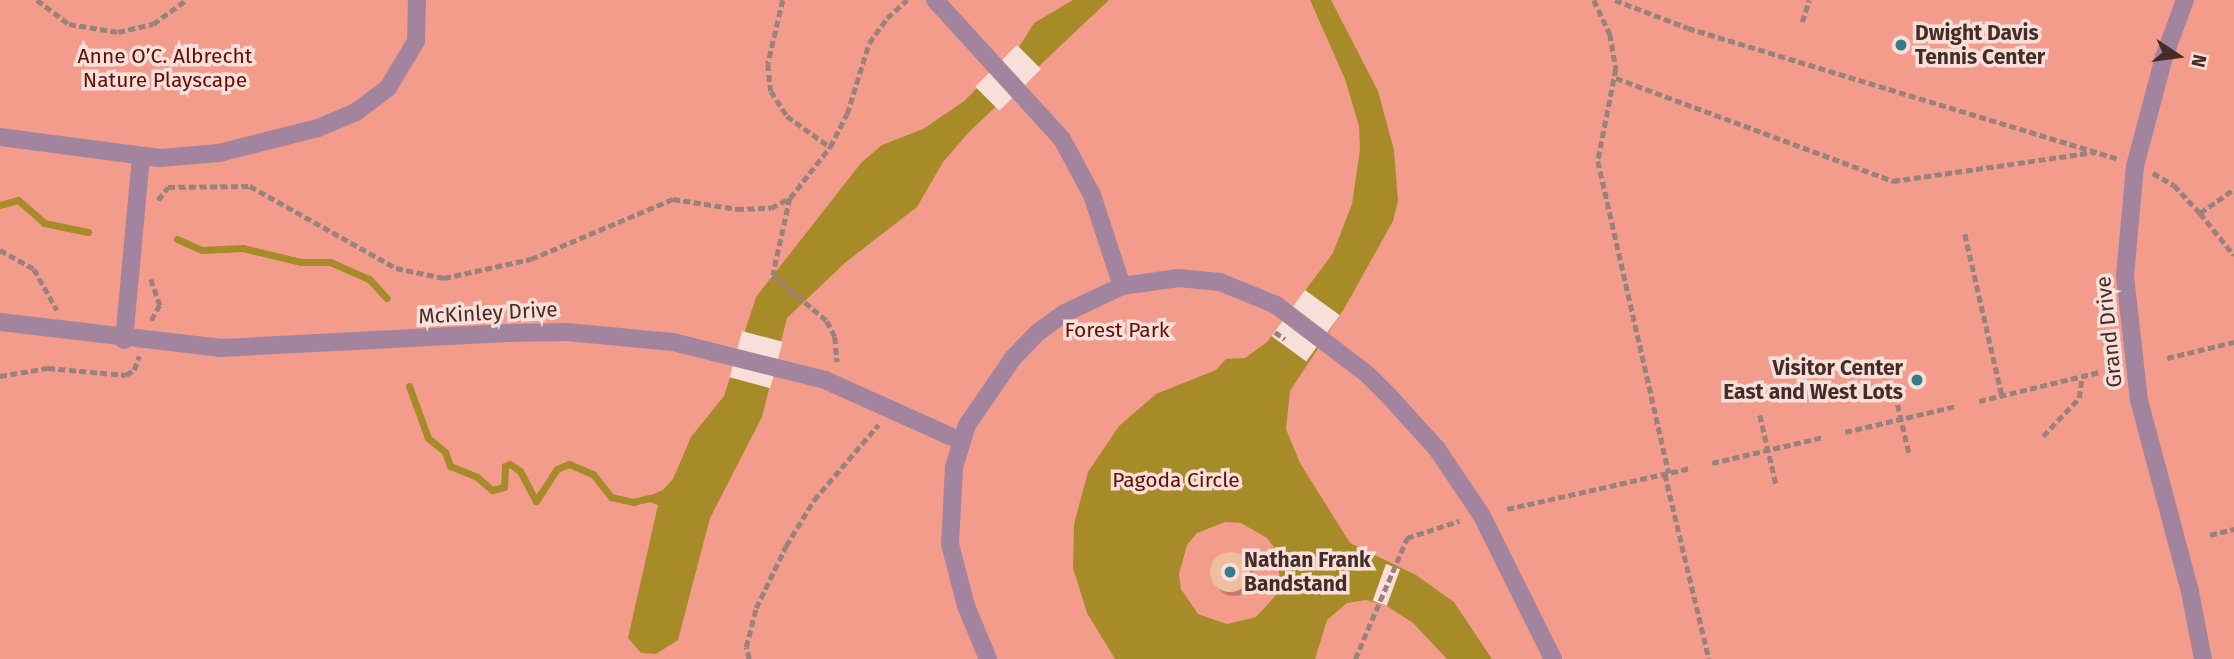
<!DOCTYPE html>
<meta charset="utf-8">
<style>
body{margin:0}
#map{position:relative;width:2234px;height:659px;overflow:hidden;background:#f8dfd9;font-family:"Fira Sans",sans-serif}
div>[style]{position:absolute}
.green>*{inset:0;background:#f39c8b;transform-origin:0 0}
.water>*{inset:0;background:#a88b29}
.pier>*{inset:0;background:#f8dfd9;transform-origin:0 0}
.shadow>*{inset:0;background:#0003}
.round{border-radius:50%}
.stream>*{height:7px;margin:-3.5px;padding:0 3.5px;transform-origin:3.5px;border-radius:3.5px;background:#a88b29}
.building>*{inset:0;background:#f1bd9f}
.path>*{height:4.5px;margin-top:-2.25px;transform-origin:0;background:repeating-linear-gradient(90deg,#99827c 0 7px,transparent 0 10.5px)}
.minor>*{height:18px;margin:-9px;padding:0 9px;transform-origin:9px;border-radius:9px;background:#a3849e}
.dots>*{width:19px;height:19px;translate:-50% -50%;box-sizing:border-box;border:4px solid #f8dfd9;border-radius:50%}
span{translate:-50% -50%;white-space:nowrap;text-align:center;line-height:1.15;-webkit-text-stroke:7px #f8dfd9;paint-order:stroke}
.poi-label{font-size:21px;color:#442d28;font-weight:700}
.left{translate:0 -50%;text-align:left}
.right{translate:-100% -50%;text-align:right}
.park-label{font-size:21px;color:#630f03}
.street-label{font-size:21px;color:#442d28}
.north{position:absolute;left:2143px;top:21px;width:70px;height:70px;-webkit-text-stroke:5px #f8dfd9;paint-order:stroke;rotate:103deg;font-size:19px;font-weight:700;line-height:28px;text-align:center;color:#442d28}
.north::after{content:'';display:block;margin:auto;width:24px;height:32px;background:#442d28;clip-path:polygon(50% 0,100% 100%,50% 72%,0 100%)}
</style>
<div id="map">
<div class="green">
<i style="left:0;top:0;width:2234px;height:659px"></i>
</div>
<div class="water">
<i style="clip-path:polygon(1073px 0,1109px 0,969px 132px,943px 162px,917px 207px,846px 262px,787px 318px,762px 417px,710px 518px,678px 640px,656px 654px,641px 653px,628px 638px,658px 505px,641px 499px,663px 490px,673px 479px,691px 437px,724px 396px,756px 297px,861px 163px,882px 145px,923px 129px,963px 102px,1019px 47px,1034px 23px)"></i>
<i style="clip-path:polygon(evenodd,1310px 0,1331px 0,1378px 91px,1394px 150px,1398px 201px,1393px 221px,1344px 309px,1290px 391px,1286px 429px,1300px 463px,1350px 543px,1416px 575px,1454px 602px,1492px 659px,1447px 659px,1413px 623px,1387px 606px,1366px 600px,1347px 603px,1327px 620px,1315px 659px,1115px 659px,1087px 613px,1073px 568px,1074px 524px,1088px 472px,1119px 426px,1156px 394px,1216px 370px,1226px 359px,1245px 358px,1267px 342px,1333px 253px,1352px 204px,1360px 149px,1359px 126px,1345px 79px,1310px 0,1225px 522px,1241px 523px,1267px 538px,1276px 550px,1280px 580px,1276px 595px,1256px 617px,1227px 624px,1198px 614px,1181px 589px,1179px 574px,1187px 545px,1197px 533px,1225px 522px)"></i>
</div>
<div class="pier">
<i style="left:1017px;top:45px;width:34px;height:59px;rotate:45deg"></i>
<i style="left:1305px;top:290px;width:43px;height:57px;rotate:36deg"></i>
<i style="left:742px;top:331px;width:42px;height:48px;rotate:15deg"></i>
<i style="left:1386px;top:564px;width:15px;height:39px;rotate:20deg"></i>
</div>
<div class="shadow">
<i class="round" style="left:1214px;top:556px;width:40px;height:40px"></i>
</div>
<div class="stream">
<i style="left:0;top:205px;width:19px;rotate:-16deg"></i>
<i style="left:18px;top:200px;width:35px;rotate:41deg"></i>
<i style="left:44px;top:223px;width:45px;rotate:11.6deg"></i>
<i style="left:177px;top:239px;width:27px;rotate:24deg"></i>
<i style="left:202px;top:250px;width:41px;rotate:-2.8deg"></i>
<i style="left:243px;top:248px;width:60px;rotate:13.6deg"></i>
<i style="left:301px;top:262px;width:29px"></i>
<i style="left:330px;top:262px;width:43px;rotate:23.6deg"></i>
<i style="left:369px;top:279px;width:26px;rotate:47deg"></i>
<i style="left:409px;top:386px;width:55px;rotate:69.9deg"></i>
<i style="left:428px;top:438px;width:22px;rotate:39deg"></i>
<i style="left:445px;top:452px;width:15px;rotate:70deg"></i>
<i style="left:450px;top:466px;width:29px;rotate:22deg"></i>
<i style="left:477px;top:477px;width:20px;rotate:41deg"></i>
<i style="left:492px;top:490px;width:12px;rotate:-14deg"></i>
<i style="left:504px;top:487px;width:21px;rotate:-87deg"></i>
<i style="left:505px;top:466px;width:5px;rotate:-22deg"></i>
<i style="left:510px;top:464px;width:12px;rotate:35deg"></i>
<i style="left:520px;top:471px;width:34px;rotate:62deg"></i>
<i style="left:536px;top:501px;width:38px;rotate:-57deg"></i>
<i style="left:557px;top:469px;width:13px;rotate:-23deg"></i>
<i style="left:569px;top:464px;width:26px;rotate:23deg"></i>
<i style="left:593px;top:474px;width:29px;rotate:52deg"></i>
<i style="left:611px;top:497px;width:23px;rotate:13deg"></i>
<i style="left:633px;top:502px;width:16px;rotate:-14deg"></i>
</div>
<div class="building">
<i class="round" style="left:1210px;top:552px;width:40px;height:40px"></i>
</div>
<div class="path">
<i style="left:37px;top:0;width:40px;rotate:37deg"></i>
<i style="left:69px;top:24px;width:50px;rotate:9.3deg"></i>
<i style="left:118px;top:32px;width:36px;rotate:-13deg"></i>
<i style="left:153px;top:24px;width:41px;rotate:-36deg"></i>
<i style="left:783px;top:0;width:66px;rotate:103.2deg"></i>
<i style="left:768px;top:64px;width:27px;rotate:84deg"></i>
<i style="left:771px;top:91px;width:30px;rotate:57deg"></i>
<i style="left:787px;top:116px;width:53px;rotate:35.8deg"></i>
<i style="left:1594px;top:0;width:38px;rotate:65deg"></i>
<i style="left:1610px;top:34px;width:36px;rotate:80deg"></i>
<i style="left:1616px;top:69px;width:94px;rotate:101.1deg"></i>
<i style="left:1598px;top:161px;width:320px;rotate:77.2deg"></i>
<i style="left:1615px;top:0;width:78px;rotate:21deg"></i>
<i style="left:1688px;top:28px;width:450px;rotate:16.9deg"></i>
<i style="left:1802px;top:22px;width:23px;rotate:-72deg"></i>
<i style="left:1616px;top:78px;width:296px;rotate:20.4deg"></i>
<i style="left:1893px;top:181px;width:204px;rotate:-8.2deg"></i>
<i style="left:2153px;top:173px;width:24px;rotate:30deg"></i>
<i style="left:2174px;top:185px;width:38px;rotate:47deg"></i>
<i style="left:2200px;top:213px;width:42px;rotate:-35.2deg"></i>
<i style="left:790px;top:198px;width:79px;rotate:102.4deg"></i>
<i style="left:773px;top:275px;width:71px;rotate:40.4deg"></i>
<i style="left:827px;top:321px;width:18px;rotate:63deg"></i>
<i style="left:835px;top:337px;width:25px;rotate:85deg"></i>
<i style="left:158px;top:200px;width:16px;rotate:-52deg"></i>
<i style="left:168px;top:187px;width:82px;rotate:-0.7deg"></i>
<i style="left:250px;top:186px;width:167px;rotate:29.3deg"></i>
<i style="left:396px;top:268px;width:49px;rotate:11.8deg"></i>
<i style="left:444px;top:278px;width:89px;rotate:-12.3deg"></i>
<i style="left:531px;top:259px;width:154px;rotate:-22.9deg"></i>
<i style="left:673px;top:199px;width:65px;rotate:8.9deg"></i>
<i style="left:737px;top:209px;width:34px;rotate:-2deg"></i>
<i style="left:771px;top:208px;width:21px;rotate:-28deg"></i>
<i style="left:790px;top:198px;width:65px;rotate:-51.9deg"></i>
<i style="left:830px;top:147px;width:37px;rotate:-63deg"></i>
<i style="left:847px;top:114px;width:74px;rotate:-72.8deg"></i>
<i style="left:869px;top:43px;width:31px;rotate:-54deg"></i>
<i style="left:887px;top:18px;width:27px;rotate:-42deg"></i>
<i style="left:2200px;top:213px;width:54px;rotate:51deg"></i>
<i style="left:1965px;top:234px;width:166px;rotate:77.1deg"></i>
<i style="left:0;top:250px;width:39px;rotate:29deg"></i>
<i style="left:34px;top:269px;width:47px;rotate:60.7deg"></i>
<i style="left:151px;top:279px;width:28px;rotate:71deg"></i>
<i style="left:160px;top:305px;width:18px;rotate:119deg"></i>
<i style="left:1275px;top:332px;width:12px;rotate:35deg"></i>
<i style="left:2167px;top:358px;width:69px;rotate:-13.4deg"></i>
<i style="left:0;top:376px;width:49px;rotate:-9.5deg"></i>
<i style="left:48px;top:368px;width:78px;rotate:5.1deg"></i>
<i style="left:126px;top:375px;width:9px;rotate:-32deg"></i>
<i style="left:134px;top:370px;width:15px;rotate:-70deg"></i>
<i style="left:1893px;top:384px;width:71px;rotate:76.9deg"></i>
<i style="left:1979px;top:401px;width:124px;rotate:-13.5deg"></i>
<i style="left:1760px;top:415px;width:71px;rotate:76.9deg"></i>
<i style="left:1845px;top:432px;width:115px;rotate:-13.1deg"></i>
<i style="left:2043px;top:436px;width:52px;rotate:-46.5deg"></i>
<i style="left:2079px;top:398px;width:21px;rotate:-82deg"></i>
<i style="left:1712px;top:463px;width:115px;rotate:-13.1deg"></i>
<i style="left:1665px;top:474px;width:190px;rotate:76.6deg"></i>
<i style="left:1507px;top:509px;width:188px;rotate:-12.6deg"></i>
<i style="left:2210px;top:535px;width:25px;rotate:-14deg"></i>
<i style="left:749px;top:659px;width:12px;rotate:-104deg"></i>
<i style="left:746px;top:647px;width:40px;rotate:-75.6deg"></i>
<i style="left:756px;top:608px;width:69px;rotate:-64.2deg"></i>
<i style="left:786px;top:546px;width:54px;rotate:-58.7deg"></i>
<i style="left:814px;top:500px;width:99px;rotate:-49.5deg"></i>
<i style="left:1355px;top:659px;width:132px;rotate:-66.7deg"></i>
<i style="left:1407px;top:538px;width:55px;rotate:-18.1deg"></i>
</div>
<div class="minor">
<i style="left:935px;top:0;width:188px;rotate:47.6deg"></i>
<i style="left:1062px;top:139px;width:64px;rotate:61.8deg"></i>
<i style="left:1092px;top:195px;width:96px;rotate:71.8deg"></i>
<i style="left:2185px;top:0;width:61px;rotate:110.2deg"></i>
<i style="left:2164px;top:57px;width:113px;rotate:104.9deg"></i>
<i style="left:2135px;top:166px;width:110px;rotate:95.2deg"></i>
<i style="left:2125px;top:276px;width:125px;rotate:83.6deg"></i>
<i style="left:2139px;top:400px;width:199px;rotate:75.1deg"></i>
<i style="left:2190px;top:592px;width:68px;rotate:79deg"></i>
<i style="left:0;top:137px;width:161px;rotate:7.5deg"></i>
<i style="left:160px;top:158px;width:59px;rotate:-4.8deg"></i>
<i style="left:219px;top:153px;width:102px;rotate:-14.2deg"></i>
<i style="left:318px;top:128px;width:41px;rotate:-22.8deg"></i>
<i style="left:356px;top:112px;width:40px;rotate:-37deg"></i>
<i style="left:388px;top:88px;width:55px;rotate:-59.2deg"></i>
<i style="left:416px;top:41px;width:41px;rotate:-88.6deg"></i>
<i style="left:0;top:322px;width:223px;rotate:6.7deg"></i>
<i style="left:221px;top:348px;width:287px;rotate:-3deg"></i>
<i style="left:508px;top:333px;width:59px;rotate:-1deg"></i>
<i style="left:567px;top:332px;width:106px;rotate:5.4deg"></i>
<i style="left:673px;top:342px;width:157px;rotate:14deg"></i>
<i style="left:825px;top:380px;width:149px;rotate:24.2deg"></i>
<i style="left:124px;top:340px;width:183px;rotate:-84.7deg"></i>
<i style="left:988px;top:659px;width:57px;rotate:-112.5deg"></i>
<i style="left:966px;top:606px;width:64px;rotate:-104.5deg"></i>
<i style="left:950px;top:544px;width:77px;rotate:-87deg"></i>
<i style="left:954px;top:467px;width:44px;rotate:-72.8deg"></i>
<i style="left:967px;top:425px;width:81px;rotate:-55.5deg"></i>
<i style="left:1013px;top:358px;width:35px;rotate:-46deg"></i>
<i style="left:1037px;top:333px;width:34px;rotate:-36deg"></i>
<i style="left:1065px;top:313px;width:63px;rotate:-25.3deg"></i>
<i style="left:1122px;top:286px;width:57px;rotate:-8.1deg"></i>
<i style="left:1178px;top:278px;width:42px;rotate:5.4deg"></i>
<i style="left:1220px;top:282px;width:61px;rotate:22.3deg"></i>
<i style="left:1276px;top:305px;width:114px;rotate:37.2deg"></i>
<i style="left:1367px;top:374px;width:31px;rotate:45deg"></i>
<i style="left:1389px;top:396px;width:72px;rotate:47.8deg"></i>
<i style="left:1437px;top:449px;width:81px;rotate:56.1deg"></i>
<i style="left:1482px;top:516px;width:160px;rotate:63.6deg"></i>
</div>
<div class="dots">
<i style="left:1901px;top:45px;background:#377c89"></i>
<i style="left:1917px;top:380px;background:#377c89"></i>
<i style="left:1230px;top:572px;background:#377c89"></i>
</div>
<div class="poi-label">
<span class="left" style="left:1915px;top:45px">Dwight Davis<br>Tennis Center</span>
<span class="right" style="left:1903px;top:380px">Visitor Center<br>East and West Lots</span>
<span class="left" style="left:1244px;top:572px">Nathan Frank<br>Bandstand</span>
</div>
<div class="park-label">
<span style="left:165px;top:68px">Anne O’C. Albrecht<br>Nature Playscape</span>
<span style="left:1117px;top:330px">Forest Park</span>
<span style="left:1176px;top:480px">Pagoda Circle</span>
</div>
<div class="street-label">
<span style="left:488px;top:313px;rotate:-3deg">McKinley Drive</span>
<span style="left:2109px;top:332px;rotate:-96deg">Grand Drive</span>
</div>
<div class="north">N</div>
</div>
